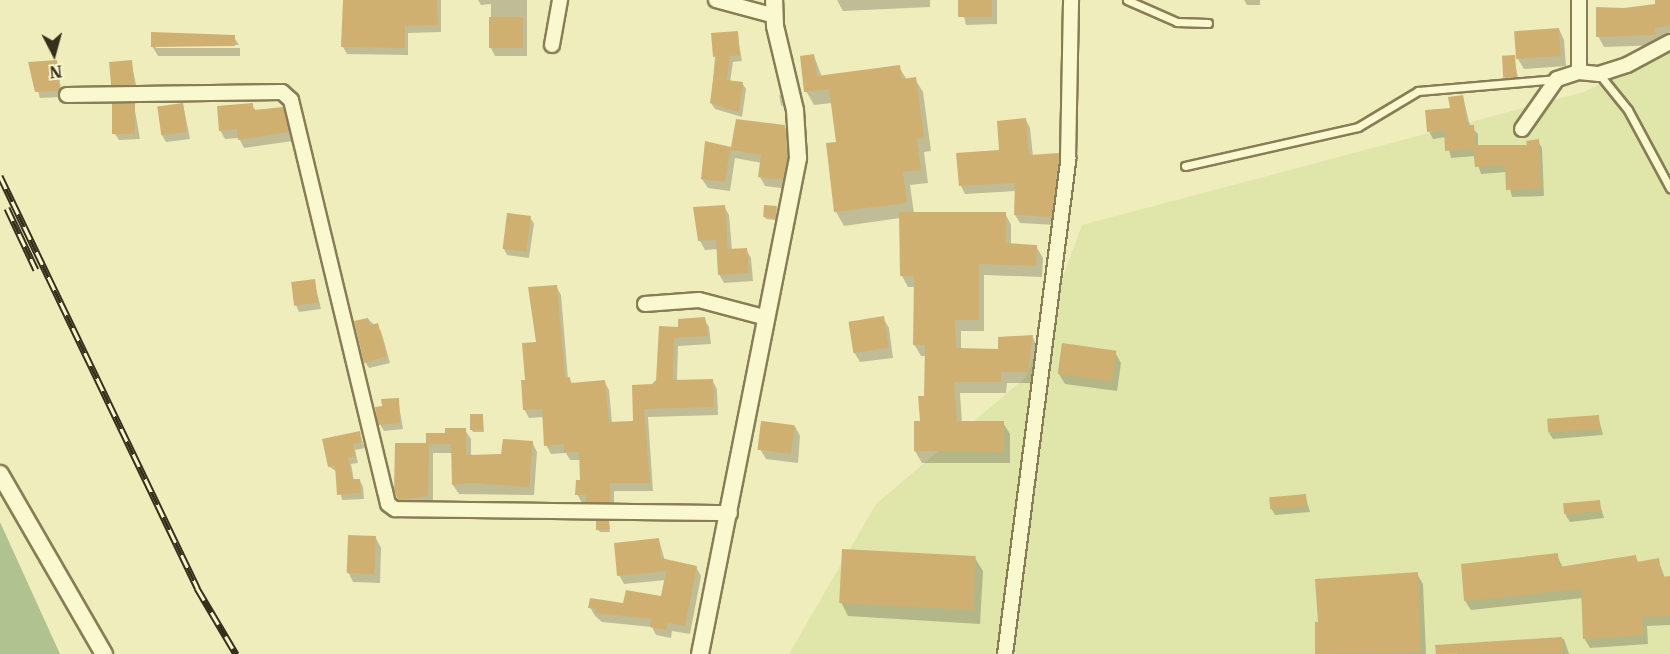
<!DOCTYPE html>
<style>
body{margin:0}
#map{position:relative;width:1670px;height:654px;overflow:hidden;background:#f0edbc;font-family:"IBM Plex Serif",serif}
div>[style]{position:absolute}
.farmland>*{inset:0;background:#e0e5a9}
.cemetery>*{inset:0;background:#afc290}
.shadow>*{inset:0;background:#0003}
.building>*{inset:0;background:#d0b070;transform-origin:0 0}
.roads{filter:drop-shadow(2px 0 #887d55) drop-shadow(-2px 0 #887d55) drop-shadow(0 2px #887d55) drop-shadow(0 -2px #887d55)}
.service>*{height:7px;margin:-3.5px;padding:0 3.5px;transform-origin:3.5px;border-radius:3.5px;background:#faf8cf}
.minor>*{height:14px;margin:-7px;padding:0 7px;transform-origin:7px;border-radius:7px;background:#faf8cf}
.tertiary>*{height:16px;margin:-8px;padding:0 8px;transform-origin:8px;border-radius:8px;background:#faf8cf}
.rail>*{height:7px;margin-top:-3.5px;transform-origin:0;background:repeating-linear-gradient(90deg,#f7f5cc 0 14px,#362f1b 0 28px);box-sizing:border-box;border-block:2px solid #362f1b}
span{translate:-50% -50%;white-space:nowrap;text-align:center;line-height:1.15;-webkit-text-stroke:6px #f7f5cc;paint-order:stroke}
.north{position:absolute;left:24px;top:24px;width:60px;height:60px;-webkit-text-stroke:4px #f7f5cc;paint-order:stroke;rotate:174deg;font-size:16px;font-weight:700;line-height:24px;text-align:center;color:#362f1b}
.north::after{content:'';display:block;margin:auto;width:21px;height:27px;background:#362f1b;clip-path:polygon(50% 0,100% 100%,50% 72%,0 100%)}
</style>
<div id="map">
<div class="farmland">
<i style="clip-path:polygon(1670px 46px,1670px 654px,789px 654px,876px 504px,1026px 377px,1082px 225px,1584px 92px)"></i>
</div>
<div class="cemetery">
<i style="clip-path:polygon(0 522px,60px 654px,0 654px)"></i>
</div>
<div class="shadow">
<i style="clip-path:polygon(344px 0,441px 0,441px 32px,408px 33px,408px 55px,347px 54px,343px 47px)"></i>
<i style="clip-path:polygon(478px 0,527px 0,527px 56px,495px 56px,491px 48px,491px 4px,481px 5px)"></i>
<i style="clip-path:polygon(930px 0,930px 7px,843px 11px,837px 0)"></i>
<i style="clip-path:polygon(960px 0,997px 0,997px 24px,966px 25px)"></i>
<i style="clip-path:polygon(1244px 0,1260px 0,1260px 5px,1247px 5px)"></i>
<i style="clip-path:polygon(1670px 2px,1670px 37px,1660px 38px,1661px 45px,1604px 47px,1598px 36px,1625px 10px)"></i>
<i style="clip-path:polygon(1559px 29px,1564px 40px,1566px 66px,1524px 69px,1518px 59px)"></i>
<i style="clip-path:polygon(737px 32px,742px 61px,733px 62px,730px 82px,742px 83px,746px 89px,742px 117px,715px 109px,711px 103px,715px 57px)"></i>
<i style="clip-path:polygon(152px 34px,234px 37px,239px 45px,156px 45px,156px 48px,240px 48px,240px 56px,158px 56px,152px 46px)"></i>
<i style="clip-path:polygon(814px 56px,822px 77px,899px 67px,907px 80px,915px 79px,923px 92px,931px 151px,924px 152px,928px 183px,910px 185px,914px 213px,1005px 213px,1011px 225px,1011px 245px,1036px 246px,1043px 258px,1042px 277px,984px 275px,984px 331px,961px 331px,961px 350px,1000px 351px,1032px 336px,1038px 348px,1034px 383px,1007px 383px,1006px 393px,960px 393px,962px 423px,1003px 423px,1010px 434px,1010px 463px,922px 463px,915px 451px,916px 422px,921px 422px,926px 397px,926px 356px,921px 356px,914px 344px,915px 287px,908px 287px,902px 276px,900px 218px,844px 226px,836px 212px,827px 145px,837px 143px,832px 103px,814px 105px,806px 91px)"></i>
<i style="clip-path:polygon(1514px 57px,1519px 83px,1509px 84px,1505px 78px)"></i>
<i style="clip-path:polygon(57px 61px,62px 97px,40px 98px,30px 63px)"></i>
<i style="clip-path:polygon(131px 61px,137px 89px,116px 91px,113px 85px)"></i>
<i style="clip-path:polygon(779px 94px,781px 96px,783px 107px,781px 105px)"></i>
<i style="clip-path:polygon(1463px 96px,1470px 126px,1478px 134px,1478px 146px,1528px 146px,1538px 141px,1542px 148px,1544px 196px,1512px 197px,1506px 172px,1481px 174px,1475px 156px,1451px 158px,1446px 137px,1433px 139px,1429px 131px)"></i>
<i style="clip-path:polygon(183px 104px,190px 139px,166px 142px,162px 135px)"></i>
<i style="clip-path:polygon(134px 105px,140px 139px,119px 140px,115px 134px)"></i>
<i style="clip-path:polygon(252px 105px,256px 111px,283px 109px,293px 141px,244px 148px,239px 138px,225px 139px,220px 130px)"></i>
<i style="clip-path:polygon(1026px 120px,1030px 128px,1033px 156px,1058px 154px,1063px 162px,1056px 225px,1020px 223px,1015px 215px,1016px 191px,965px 194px,961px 186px,1001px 151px)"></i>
<i style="clip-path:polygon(785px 127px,790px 136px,792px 168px,788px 189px,765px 186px,760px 177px,762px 163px,735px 158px,730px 191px,708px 188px,702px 179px,707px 143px,732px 148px)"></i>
<i style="clip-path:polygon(724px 206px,729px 215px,732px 250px,746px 249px,751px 258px,753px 281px,724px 283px,719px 274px,718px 249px,705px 250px,700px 241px,695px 209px)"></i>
<i style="clip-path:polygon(776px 207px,776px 220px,766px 219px,765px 217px)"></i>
<i style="clip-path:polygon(530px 217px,534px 224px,529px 258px,507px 255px,504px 249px)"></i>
<i style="clip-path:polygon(314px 280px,321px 309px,299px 312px,296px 305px)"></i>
<i style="clip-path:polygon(556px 286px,561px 295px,568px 379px,573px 384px,604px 381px,609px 390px,612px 423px,634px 422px,658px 381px,660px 328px,680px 328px,704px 319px,709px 327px,711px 344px,678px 346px,677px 381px,712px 380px,717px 389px,718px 415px,648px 417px,653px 491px,614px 491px,614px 511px,592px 510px,588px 503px,582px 503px,577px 494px,582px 481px,581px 460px,570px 460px,566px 453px,551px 454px,546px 445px,544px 417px,529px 418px,524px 409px,527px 381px)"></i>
<i style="clip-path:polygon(883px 318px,889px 328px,893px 358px,860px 362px,854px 352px)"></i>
<i style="clip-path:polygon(368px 319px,381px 331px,390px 363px,369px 368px,365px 362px)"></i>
<i style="clip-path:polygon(1115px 352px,1121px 363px,1117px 391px,1065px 384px,1059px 374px)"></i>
<i style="clip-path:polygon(398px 399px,403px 429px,384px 431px,380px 424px)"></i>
<i style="clip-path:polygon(483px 416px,484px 432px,473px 432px,471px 429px)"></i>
<i style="clip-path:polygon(1598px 416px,1603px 435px,1553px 439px,1549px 433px)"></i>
<i style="clip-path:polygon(795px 426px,800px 436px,798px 463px,766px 459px,760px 449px)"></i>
<i style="clip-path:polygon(465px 430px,471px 439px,471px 457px,503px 456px,532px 442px,537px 452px,534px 495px,459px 494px,453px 485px,453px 453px,433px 453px,433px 505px,405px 509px,399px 499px,427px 444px)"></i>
<i style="clip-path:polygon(359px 433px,365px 448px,355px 450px,358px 463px,351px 464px,354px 481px,360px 481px,363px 487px,364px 499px,342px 500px,337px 472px,330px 467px,324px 441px)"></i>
<i style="clip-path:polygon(1305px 495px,1310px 512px,1275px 515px,1271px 508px)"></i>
<i style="clip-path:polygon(1599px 501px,1604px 518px,1570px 522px,1566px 516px,1565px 506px)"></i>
<i style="clip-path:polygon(608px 522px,610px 532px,600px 532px,598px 530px)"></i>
<i style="clip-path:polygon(376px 538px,381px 548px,380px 583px,353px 582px,348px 572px)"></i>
<i style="clip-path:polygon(659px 540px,665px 561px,696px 567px,701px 576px,690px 634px,672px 631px,671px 638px,656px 635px,652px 627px,602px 622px,595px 616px,590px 607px,663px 598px,666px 580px,624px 584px,619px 575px)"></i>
<i style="clip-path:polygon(1557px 555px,1563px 568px,1635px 557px,1639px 563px,1658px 560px,1665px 578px,1670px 578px,1670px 625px,1647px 626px,1648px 644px,1590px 648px,1584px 638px,1583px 598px,1471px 610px,1465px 601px)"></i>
<i style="clip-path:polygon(975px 558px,983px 571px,980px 624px,848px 616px,841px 602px)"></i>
<i style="clip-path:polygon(1417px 574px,1423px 584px,1426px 654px,1318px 654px,1316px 643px)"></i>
<i style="clip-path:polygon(1564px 639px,1569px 654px,1458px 654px,1458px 645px)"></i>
</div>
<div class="building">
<i style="clip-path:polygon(343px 0,437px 0,438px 25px,405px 26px,405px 48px,341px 47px)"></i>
<i style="left:958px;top:0;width:34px;height:17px"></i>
<i style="clip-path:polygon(1655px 0,1670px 0,1670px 26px,1655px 28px,1656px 35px,1596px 37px,1596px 7px,1624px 8px,1655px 4px)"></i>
<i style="left:489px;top:17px;width:34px;height:31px"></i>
<i style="left:1559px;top:28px;width:28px;height:45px;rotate:86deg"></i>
<i style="clip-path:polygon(738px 31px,740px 55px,730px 56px,727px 80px,743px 82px,739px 112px,710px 103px,716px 57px,713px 57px,711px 33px)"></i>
<i style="clip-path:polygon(151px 32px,235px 35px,235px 46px,151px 47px)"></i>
<i style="clip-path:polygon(814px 54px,817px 76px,900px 65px,902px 79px,916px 77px,924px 138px,917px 139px,921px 170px,903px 172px,907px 203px,834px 212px,826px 143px,836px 142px,829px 89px,804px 92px,800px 56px)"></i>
<i style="left:1515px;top:55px;width:22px;height:13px;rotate:87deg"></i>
<i style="clip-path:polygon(57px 60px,59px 91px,35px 92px,28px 62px)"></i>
<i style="left:132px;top:60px;width:25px;height:23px;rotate:85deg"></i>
<i style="clip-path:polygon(1463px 95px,1467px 125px,1474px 125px,1475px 145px,1527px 145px,1526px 141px,1539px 139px,1541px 188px,1506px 190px,1505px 165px,1475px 167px,1473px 148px,1445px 151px,1444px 130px,1427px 132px,1425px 110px,1450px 108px,1448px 97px)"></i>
<i style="left:112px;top:103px;width:23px;height:31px"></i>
<i style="left:183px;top:103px;width:29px;height:26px;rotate:82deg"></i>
<i style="clip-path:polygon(253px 103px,253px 110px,283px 107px,289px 132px,238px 140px,237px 129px,219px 131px,217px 106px)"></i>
<i style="clip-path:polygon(1026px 118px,1029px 155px,1059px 153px,1052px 217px,1014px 215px,1015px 183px,959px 186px,956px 153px,999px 150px,997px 121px)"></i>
<i style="clip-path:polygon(736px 119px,785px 125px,787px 157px,783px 180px,758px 177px,761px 155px,730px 150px,725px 182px,701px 179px,705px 141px,731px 147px)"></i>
<i style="clip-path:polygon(725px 205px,728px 249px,747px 248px,749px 273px,718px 275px,716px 240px,698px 241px,693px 207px)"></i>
<i style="left:764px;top:205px;width:13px;height:12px;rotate:4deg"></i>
<i style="clip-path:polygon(899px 212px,1006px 212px,1006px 243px,1037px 245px,1036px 266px,979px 264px,979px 320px,955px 320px,956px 348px,998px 349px,998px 337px,1033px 335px,1028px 372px,1001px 372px,1001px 382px,954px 382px,957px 421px,1004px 421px,1004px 452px,914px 451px,914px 421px,920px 421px,918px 396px,924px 396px,925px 345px,913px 345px,914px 276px,900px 276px)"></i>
<i style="left:507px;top:213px;width:24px;height:36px;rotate:7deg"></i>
<i style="left:315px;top:279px;width:24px;height:24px;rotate:83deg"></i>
<i style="clip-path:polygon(557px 285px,565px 378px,570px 377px,571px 383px,605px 380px,609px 422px,633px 421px,632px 385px,652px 384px,656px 380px,659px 326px,678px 327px,678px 319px,705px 317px,707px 328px,708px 336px,674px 338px,673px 380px,713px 379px,714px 407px,644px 409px,650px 483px,610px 483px,610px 503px,586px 502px,586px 495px,575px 495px,576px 480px,580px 480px,579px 452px,564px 452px,564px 444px,544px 446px,542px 409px,523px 410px,521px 380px,525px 380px,522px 343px,536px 342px,528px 287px)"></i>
<i style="left:884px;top:316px;width:32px;height:36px;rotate:81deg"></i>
<i style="clip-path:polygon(368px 318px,370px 325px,378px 323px,387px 356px,364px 363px,354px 321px)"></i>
<i style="left:1062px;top:343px;width:55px;height:31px;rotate:8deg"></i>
<i style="clip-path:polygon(399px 398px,400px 423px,378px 425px,375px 407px,382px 406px,381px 399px)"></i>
<i style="left:470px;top:414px;width:13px;height:16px"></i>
<i style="left:1599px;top:415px;width:14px;height:52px;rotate:86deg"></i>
<i style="left:761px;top:421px;width:34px;height:29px;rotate:7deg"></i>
<i style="clip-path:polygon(445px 428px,466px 428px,466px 455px,501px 454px,503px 439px,533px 441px,529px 487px,473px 483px,452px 485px,451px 444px,429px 444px,428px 496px,398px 500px,394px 490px,395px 443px,426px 443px,426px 433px,445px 433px)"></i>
<i style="clip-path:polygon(360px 431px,362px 442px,353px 444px,355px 456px,348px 458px,353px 479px,360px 479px,361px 493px,337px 495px,335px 466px,328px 467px,322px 439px)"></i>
<i style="left:1306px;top:494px;width:12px;height:37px;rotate:85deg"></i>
<i style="left:1600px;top:500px;width:11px;height:37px;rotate:85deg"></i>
<i style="clip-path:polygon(596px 520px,609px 521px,610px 529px,596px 530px)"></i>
<i style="left:348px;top:535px;width:28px;height:38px;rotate:2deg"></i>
<i style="clip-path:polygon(659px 538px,661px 558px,697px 566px,685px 626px,668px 623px,666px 630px,650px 627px,651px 619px,595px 613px,596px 609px,588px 608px,590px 598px,623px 603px,626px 590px,661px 596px,666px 571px,617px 576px,614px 543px)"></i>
<i style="left:842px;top:549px;width:134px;height:54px;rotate:3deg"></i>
<i style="clip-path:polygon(1558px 553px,1559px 567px,1636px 555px,1637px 562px,1659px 558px,1662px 577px,1670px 576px,1670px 616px,1642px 617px,1643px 635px,1583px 639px,1581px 589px,1464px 601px,1461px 564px)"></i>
<i style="clip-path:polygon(1418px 572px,1420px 652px,1315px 654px,1315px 622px,1318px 622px,1315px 579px)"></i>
<i style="clip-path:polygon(1562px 637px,1563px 653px,1436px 654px,1435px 645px)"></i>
</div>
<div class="roads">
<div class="service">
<i style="left:1127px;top:0;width:55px;rotate:23.7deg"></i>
<i style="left:1177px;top:22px;width:31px;rotate:2deg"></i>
<i style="left:1599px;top:74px;width:46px;rotate:51.1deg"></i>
<i style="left:1628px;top:110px;width:89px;rotate:61.7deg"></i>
<i style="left:1185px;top:166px;width:177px;rotate:-12.7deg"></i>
<i style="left:1358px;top:127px;width:70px;rotate:-31deg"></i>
<i style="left:1418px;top:91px;width:140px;rotate:-4.9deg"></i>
</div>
<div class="minor">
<i style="left:716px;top:0;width:61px;rotate:15.2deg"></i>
<i style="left:1579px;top:0;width:72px;rotate:90deg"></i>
<i style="left:552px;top:45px;width:46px;rotate:-79.9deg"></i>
<i style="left:67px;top:95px;width:215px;rotate:-0.8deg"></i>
<i style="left:282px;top:92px;width:12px;rotate:42deg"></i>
<i style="left:291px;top:100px;width:402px;rotate:76.5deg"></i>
<i style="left:385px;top:491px;width:13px;rotate:77deg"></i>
<i style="left:388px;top:504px;width:9px;rotate:36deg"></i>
<i style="left:395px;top:509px;width:335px;rotate:0.7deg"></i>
<i style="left:1522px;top:129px;width:61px;rotate:-55deg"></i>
<i style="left:1557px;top:79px;width:23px;rotate:-18deg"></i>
<i style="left:1579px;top:72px;width:20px;rotate:6deg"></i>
<i style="left:1599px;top:74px;width:29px;rotate:-18deg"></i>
<i style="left:1627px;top:65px;width:49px;rotate:-28.1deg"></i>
<i style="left:645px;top:304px;width:54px;rotate:-4.2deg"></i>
<i style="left:699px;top:300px;width:70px;rotate:14.8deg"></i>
<i style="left:1005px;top:654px;width:499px;rotate:-82.7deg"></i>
<i style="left:1068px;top:159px;width:159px;rotate:-88.9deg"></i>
</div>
<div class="tertiary">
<i style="left:0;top:474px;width:208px;rotate:60deg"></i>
<i style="left:700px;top:654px;width:506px;rotate:-78.82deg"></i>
<i style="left:798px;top:158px;width:48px;rotate:-93.6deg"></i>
<i style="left:795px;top:110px;width:86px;rotate:-103.4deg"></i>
<i style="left:775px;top:26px;width:26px;rotate:-92deg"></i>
</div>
</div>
<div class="rail">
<i style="left:0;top:176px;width:457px;rotate:64.4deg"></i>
<i style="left:197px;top:588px;width:77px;rotate:59.4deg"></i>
<i style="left:7px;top:208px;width:68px;rotate:64.9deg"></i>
</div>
<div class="north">N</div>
</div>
